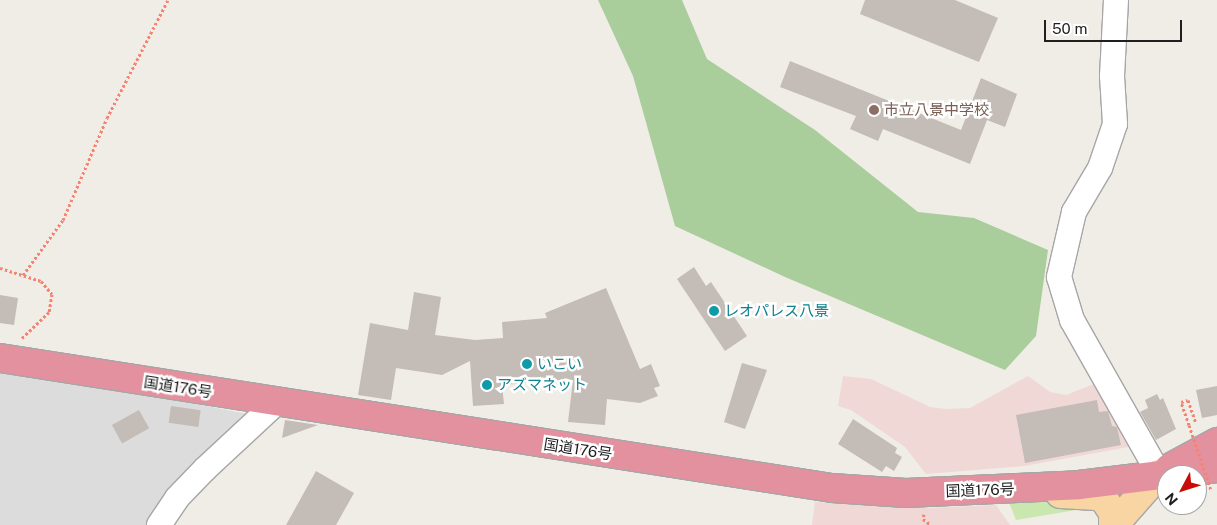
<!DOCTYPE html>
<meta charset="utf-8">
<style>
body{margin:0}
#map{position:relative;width:1217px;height:525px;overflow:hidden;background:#f0ede6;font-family:"Public Sans","Noto Sans JP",sans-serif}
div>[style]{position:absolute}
.residential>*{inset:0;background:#dddcdc}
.commercial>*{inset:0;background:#f0d8d6}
.grass>*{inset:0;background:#c9e7ae}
.forest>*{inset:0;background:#aacd9c}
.building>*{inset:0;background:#c4bcb6;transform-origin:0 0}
.path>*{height:3px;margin-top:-1.5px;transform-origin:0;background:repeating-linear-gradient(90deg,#f48372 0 2.5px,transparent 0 5px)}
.roads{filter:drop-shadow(1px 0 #a6a6a6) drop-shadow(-1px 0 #a6a6a6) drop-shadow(0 1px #a6a6a6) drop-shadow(0 -1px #a6a6a6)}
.minor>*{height:24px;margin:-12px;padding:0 12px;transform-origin:12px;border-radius:12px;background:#fff}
.major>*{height:28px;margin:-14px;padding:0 14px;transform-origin:14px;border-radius:14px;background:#f8d5a3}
.highway>*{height:28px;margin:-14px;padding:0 14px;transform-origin:14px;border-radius:14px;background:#e3919e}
.path-bridge>*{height:3px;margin-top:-1.5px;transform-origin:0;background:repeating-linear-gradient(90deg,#f48372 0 2.5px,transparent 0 5px)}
.dots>*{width:14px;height:14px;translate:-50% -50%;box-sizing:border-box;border:2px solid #fff;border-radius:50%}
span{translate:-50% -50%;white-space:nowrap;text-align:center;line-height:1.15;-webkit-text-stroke:5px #fff;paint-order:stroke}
.education-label{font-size:15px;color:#785e54}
.left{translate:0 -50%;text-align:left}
.culture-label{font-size:15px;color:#0d838f}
.street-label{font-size:15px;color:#1f1f1f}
.north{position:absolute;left:1157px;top:465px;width:50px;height:50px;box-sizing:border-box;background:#fff;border:1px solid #a5a5a5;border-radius:50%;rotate:230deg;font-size:14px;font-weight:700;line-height:20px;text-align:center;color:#1f1f1f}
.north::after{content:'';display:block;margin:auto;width:18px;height:22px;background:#c60d08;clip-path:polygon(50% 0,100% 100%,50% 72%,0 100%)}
.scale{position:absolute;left:1044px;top:20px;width:138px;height:22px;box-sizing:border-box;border:2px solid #1f1f1f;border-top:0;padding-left:6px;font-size:15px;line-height:18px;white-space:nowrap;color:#1f1f1f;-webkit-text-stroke:4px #fff;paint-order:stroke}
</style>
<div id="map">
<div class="residential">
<i style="clip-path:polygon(0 365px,252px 415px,202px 463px,146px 525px,0 525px)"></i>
</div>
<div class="commercial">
<i style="clip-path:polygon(843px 376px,871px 379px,930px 407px,945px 409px,970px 408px,1028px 376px,1050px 392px,1066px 395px,1094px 384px,1134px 446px,1024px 466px,926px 474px,905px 447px,851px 410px,838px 406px)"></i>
<i style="clip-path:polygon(815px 502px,928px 508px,996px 505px,1010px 525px,812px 525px)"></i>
</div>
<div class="grass">
<i style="clip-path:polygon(1008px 500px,1075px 503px,1076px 510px,1016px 520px)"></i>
</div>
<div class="forest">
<i style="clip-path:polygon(598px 0,682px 0,707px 59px,815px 130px,918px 212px,974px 218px,1048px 250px,1036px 336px,1005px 370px,785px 277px,675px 226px,633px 76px)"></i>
</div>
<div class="building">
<i style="clip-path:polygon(865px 0,955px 0,998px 18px,979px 62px,860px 14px)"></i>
<i style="clip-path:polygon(790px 61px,961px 130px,981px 78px,1017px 94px,1005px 127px,987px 120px,970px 164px,883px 129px,878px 141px,850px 129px,856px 116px,780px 87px)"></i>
<i style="clip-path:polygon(694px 267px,706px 286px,711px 282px,747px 336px,725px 351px,677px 279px)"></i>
<i style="clip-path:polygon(606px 288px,640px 369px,651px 364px,660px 386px,654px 388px,658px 396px,640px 403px,607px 399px,605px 425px,568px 422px,573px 380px,502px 385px,504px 404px,473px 406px,470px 361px,442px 375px,396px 368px,391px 400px,358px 395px,370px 323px,408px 330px,414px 292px,441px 297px,435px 335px,475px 340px,503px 338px,502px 322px,547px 318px,545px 313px)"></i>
<i style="clip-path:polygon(0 295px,18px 298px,14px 325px,0 323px)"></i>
<i style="clip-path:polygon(742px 363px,767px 370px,745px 429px,724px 422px)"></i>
<i style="clip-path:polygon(1217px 386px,1217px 415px,1202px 418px,1196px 390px)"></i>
<i style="clip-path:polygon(1157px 394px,1160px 400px,1163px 398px,1176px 429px,1156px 440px,1140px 412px,1148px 408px,1145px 400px)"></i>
<i style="clip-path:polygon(1097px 400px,1099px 412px,1108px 411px,1112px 426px,1117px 427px,1121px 445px,1025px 463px,1016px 415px)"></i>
<i style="left:171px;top:406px;width:30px;height:17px;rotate:8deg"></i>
<i style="left:139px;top:410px;width:21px;height:31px;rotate:61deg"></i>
<i style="clip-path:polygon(853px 419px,897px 448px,895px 453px,902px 457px,894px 471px,886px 466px,882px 472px,838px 444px)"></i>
<i style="clip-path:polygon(285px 420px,318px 425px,282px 438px)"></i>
<i style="clip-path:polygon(316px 471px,354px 493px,336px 525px,286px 525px)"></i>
</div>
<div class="path">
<i style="left:0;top:268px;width:43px;rotate:17.6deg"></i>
<i style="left:41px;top:281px;width:17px;rotate:50deg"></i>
<i style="left:52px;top:294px;width:18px;rotate:99deg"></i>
<i style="left:49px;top:312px;width:39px;rotate:136deg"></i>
<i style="left:23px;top:275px;width:68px;rotate:-54deg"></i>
<i style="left:63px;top:220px;width:111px;rotate:-66.7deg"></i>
<i style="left:107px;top:118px;width:133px;rotate:-62.7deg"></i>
<i style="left:1189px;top:425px;width:24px;rotate:-109deg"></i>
<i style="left:1181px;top:402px;width:7px;rotate:-16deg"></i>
<i style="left:1188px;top:400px;width:24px;rotate:71deg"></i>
<i style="left:924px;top:514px;width:5px;rotate:101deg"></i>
<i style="left:923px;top:519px;width:10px;rotate:37deg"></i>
</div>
<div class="roads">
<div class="minor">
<i style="left:1116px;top:0;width:76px;rotate:93deg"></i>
<i style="left:1112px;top:76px;width:48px;rotate:86.4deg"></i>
<i style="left:1115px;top:124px;width:46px;rotate:108.8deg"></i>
<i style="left:1100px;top:168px;width:51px;rotate:120.6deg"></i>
<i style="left:1074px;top:212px;width:67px;rotate:103deg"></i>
<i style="left:1059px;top:277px;width:45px;rotate:73.2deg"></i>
<i style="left:1072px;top:320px;width:177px;rotate:60.5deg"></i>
<i style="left:159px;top:525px;width:32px;rotate:-56deg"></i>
<i style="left:177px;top:498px;width:40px;rotate:-46deg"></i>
<i style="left:205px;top:469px;width:97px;rotate:-42.9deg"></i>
</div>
<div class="major">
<i style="left:1060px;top:494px;width:37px;rotate:3deg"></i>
<i style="left:1097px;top:496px;width:8px;rotate:23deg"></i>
<i style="left:1104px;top:499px;width:17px;rotate:57deg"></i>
<i style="left:1113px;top:513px;width:12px;rotate:90deg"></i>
<i style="left:1114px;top:525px;width:68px;rotate:-48.6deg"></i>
</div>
<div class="highway">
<i style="left:0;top:358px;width:842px;rotate:8.88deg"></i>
<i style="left:832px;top:488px;width:74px;rotate:3.9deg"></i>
<i style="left:906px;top:493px;width:173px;rotate:-2.6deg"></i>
<i style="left:1079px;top:485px;width:139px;rotate:-7deg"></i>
<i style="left:1169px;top:468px;width:55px;rotate:-28.4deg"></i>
</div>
</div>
<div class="path-bridge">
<i style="left:1189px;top:425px;width:69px;rotate:71.3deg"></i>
</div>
<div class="dots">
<i style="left:874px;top:110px;background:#8d6e63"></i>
<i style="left:714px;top:311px;background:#0f9aa8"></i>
<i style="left:527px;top:364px;background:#0f9aa8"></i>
<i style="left:487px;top:385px;background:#0f9aa8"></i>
</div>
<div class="education-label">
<span class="left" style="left:884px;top:110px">市立八景中学校</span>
</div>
<div class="culture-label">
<span class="left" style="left:724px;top:311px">レオパレス八景</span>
<span class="left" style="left:537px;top:364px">いこい</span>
<span class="left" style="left:497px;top:385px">アズマネット</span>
</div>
<div class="street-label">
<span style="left:178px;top:387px;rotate:9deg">国道176号</span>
<span style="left:578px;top:449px;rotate:9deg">国道176号</span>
<span style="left:980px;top:490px;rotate:-2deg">国道176号</span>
</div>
<div class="north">N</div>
<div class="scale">50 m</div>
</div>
